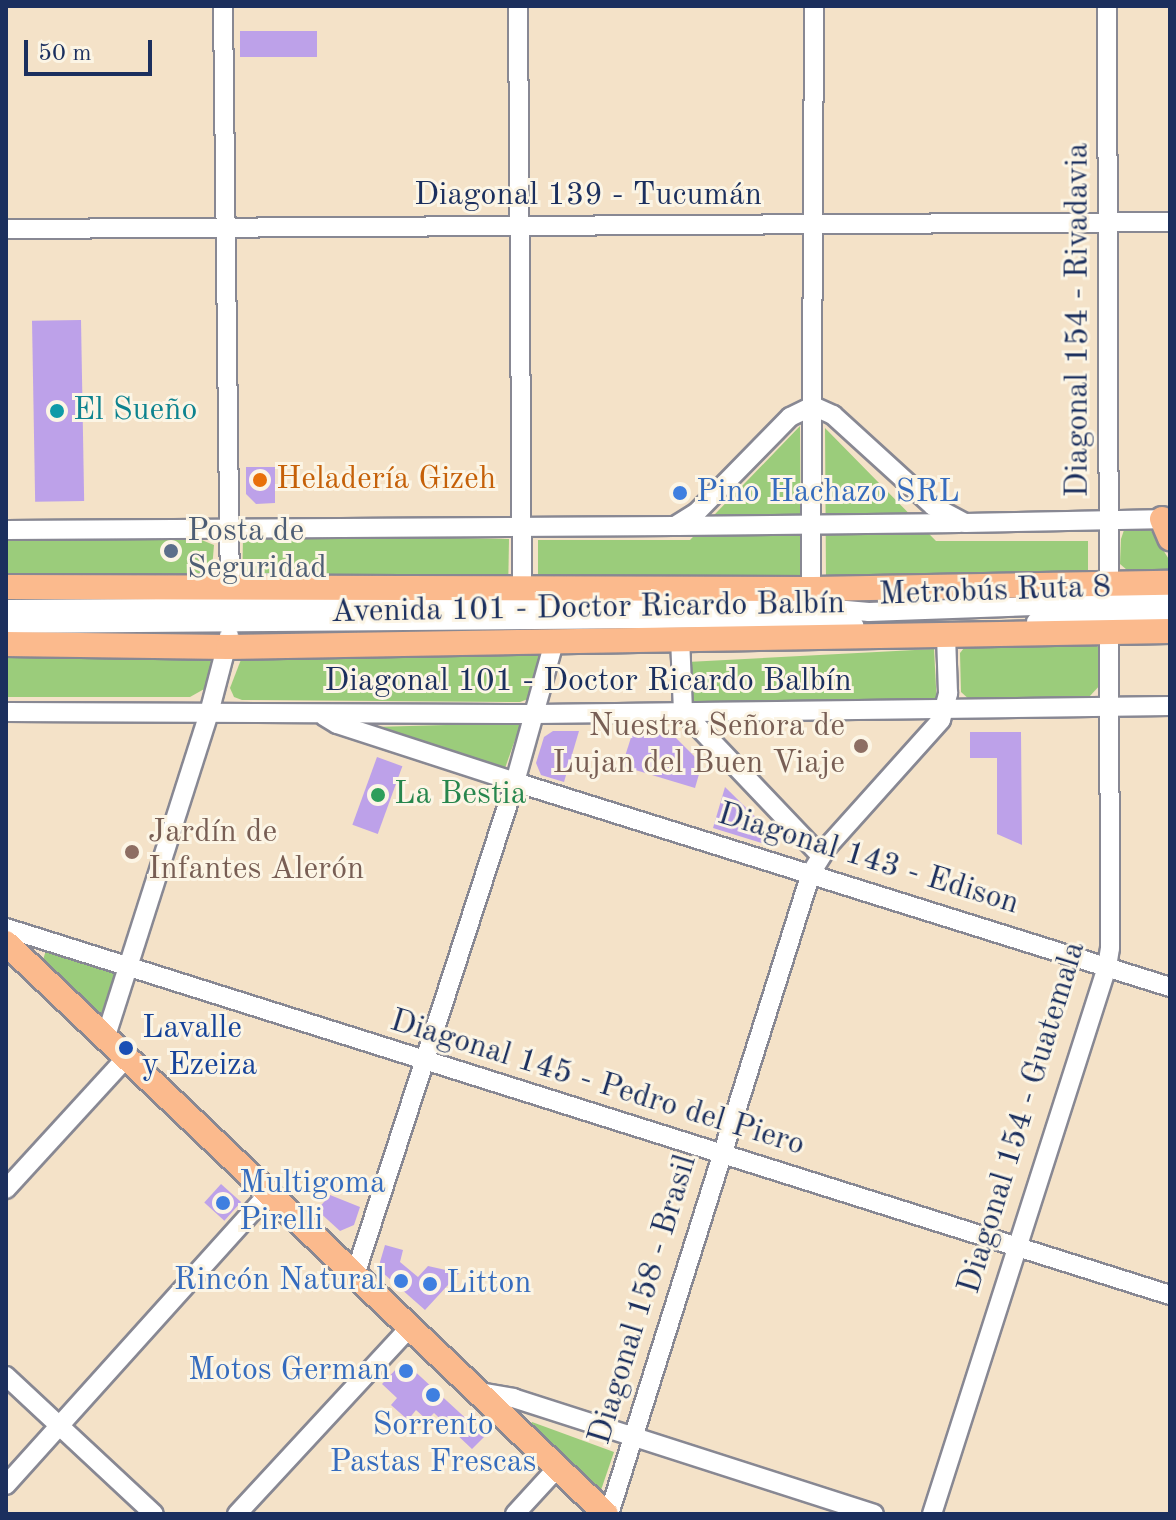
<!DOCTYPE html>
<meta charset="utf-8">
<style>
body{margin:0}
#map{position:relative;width:1176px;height:1520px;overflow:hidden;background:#f4e2c8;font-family:"Old Standard TT",serif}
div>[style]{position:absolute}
.green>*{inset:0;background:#9bcc7b;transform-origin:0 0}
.building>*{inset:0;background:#bda1e9;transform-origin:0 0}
.roads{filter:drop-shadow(2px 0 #888893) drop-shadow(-2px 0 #888893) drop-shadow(0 2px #888893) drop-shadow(0 -2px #888893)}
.minor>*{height:18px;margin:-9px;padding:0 9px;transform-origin:9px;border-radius:9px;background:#fff}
.major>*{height:24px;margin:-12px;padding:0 12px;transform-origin:12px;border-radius:12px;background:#fbba8d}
.dots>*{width:22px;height:22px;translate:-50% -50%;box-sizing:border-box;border:4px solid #fcf5e5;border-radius:50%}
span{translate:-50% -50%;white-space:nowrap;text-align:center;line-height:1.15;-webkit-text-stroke:6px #fcf5e5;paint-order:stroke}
.street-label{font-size:32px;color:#1b2f5e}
.culture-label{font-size:32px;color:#0d838f}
.left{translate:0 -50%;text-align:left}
.food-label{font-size:32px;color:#c56008}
.shop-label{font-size:32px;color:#366cbe}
.right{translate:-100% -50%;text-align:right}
.service-label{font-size:32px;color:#4e5e75}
.education-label{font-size:32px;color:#785e54}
.leisure-label{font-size:32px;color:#27864d}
.transit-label{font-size:32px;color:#164399}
.frame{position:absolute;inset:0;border:8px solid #1b2f5e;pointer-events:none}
.scale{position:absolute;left:24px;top:40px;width:128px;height:36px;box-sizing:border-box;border:4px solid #1b2f5e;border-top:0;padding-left:10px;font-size:24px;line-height:28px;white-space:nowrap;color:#1b2f5e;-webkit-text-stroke:6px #fcf5e5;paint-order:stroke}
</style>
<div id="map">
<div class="green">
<i style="clip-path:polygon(800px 426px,801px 577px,538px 576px,538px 540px,690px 540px)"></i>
<i style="clip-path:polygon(825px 428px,936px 541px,1088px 541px,1088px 577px,826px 580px)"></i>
<i style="clip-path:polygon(1132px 524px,1147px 526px,1152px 532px,1170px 561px,1170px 569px,1127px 570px,1120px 564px,1121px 539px,1124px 530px)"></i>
<i style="clip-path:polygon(194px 537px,214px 545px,212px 569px,201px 574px,6px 575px,6px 539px)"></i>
<i style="left:509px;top:539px;width:39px;height:266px;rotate:91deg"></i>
<i style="clip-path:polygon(1089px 641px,1101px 649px,1102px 683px,1089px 697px,971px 701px,961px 692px,960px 653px,968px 643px)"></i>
<i style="clip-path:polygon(540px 649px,544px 657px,531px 698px,520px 702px,242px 700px,234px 697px,230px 688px,242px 657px)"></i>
<i style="left:934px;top:649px;width:53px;height:247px;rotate:87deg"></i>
<i style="clip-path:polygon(6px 655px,210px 657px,211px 662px,206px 688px,190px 697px,6px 697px)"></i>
<i style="clip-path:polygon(521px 723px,504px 771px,373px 727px)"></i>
<i style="clip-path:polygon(46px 950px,116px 971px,101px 1015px,43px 960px)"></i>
<i style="clip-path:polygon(532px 1422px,614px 1452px,600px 1493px,529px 1426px)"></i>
</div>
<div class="building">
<i style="left:240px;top:31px;width:77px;height:26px"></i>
<i style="left:81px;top:320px;width:181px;height:49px;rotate:89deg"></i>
<i style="clip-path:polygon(246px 467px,275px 467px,275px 503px,256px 504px,246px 494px)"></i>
<i style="clip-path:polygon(668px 730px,702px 764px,695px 788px,622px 766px,633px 731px)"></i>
<i style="clip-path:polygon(553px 731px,579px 731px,564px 782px,541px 775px,536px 763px,544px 737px)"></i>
<i style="clip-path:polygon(970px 732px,1021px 732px,1022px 845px,997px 834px,997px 758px,970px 758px)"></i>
<i style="left:377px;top:757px;width:27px;height:72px;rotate:20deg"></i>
<i style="clip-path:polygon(725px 787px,776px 837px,771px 846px,713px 828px)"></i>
<i style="left:221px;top:1184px;width:27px;height:25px;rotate:42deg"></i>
<i style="clip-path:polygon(330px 1195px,360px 1207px,354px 1225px,340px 1231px,317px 1210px)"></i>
<i style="clip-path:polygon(385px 1245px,403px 1250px,400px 1262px,418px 1277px,428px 1266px,459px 1273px,425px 1310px,383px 1273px,380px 1262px)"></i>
<i style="clip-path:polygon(399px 1366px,409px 1366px,485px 1436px,472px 1449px,434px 1413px,427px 1420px,416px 1410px,408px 1420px,391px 1405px,397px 1398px,382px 1384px)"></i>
</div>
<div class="roads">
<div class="minor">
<i style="left:223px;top:6px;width:593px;rotate:89.32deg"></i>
<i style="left:518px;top:6px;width:583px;rotate:89.61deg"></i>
<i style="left:6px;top:229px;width:1164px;rotate:-0.34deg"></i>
<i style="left:678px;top:526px;width:282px;rotate:-0.6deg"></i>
<i style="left:6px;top:530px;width:669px;rotate:-0.34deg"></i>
<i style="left:675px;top:526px;width:26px;rotate:-32deg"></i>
<i style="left:697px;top:512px;width:133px;rotate:-45.6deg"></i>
<i style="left:790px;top:417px;width:25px;rotate:-26deg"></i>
<i style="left:813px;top:406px;width:22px;rotate:24deg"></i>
<i style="left:833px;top:415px;width:135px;rotate:42.3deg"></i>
<i style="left:933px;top:506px;width:36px;rotate:28deg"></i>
<i style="left:965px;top:523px;width:205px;rotate:-1.1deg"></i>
<i style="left:811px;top:599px;width:593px;rotate:-89.71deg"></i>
<i style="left:6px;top:609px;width:772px;rotate:-0.37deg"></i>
<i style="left:778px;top:604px;width:91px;rotate:5deg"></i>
<i style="left:869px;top:612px;width:301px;rotate:-2.1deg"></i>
<i style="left:1036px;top:622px;width:134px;rotate:-2.1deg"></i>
<i style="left:6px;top:624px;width:775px;rotate:-0.44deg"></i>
<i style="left:781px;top:618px;width:74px;rotate:6.2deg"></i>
<i style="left:680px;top:637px;width:74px;rotate:87.7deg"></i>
<i style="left:683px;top:711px;width:200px;rotate:46.4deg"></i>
<i style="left:6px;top:712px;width:530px;rotate:0.22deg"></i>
<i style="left:536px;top:714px;width:634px;rotate:-0.72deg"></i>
<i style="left:324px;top:716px;width:15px;rotate:32deg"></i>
<i style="left:337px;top:724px;width:187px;rotate:18deg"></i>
<i style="left:515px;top:782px;width:686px;rotate:17.38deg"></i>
<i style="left:6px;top:928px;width:1220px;rotate:17.5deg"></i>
<i style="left:105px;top:1039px;width:342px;rotate:-72.3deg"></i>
<i style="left:209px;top:713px;width:80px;rotate:-75.4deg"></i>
<i style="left:6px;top:1189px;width:176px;rotate:-47.5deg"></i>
<i style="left:355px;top:1275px;width:518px;rotate:-72.02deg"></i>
<i style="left:515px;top:782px;width:148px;rotate:-74.4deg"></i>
<i style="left:6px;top:1376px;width:202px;rotate:43deg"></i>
<i style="left:480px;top:1392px;width:34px;rotate:10deg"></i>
<i style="left:513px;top:1398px;width:379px;rotate:17.8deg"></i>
<i style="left:6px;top:1485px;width:392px;rotate:-48deg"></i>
<i style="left:237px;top:1514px;width:255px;rotate:-47.2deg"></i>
<i style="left:515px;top:1514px;width:64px;rotate:-47.5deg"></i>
<i style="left:609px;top:1514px;width:672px;rotate:-72.51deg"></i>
<i style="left:811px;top:873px;width:32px;rotate:-58deg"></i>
<i style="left:828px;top:846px;width:169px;rotate:-48.1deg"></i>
<i style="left:941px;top:720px;width:28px;rotate:-75deg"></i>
<i style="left:948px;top:693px;width:56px;rotate:-92deg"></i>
<i style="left:932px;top:1514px;width:574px;rotate:-72.26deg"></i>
<i style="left:1107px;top:967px;width:19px;rotate:-81deg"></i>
<i style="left:1110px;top:948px;width:942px;rotate:-90.18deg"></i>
</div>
<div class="major">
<i style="left:1162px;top:519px;width:21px;rotate:67deg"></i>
<i style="left:6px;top:587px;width:805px;rotate:0.14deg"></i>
<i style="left:811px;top:589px;width:359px;rotate:-1deg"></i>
<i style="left:6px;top:644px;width:222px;rotate:0.8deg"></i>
<i style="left:228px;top:647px;width:942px;rotate:-0.97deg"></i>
<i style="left:6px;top:943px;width:828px;rotate:43.58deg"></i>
</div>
</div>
<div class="dots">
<i style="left:57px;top:411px;background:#0f9aa8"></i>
<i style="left:260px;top:480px;background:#e8710a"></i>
<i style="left:680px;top:493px;background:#3f7fe0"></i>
<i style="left:171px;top:551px;background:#5c6f8a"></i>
<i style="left:861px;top:746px;background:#8d6e63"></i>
<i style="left:378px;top:795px;background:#2e9e5b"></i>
<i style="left:132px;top:852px;background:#8d6e63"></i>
<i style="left:126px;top:1048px;background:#1a4fb4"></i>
<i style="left:223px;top:1203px;background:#3f7fe0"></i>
<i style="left:401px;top:1281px;background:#3f7fe0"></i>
<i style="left:430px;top:1284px;background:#3f7fe0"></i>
<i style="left:406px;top:1371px;background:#3f7fe0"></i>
<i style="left:433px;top:1395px;background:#3f7fe0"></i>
</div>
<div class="street-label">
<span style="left:588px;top:196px">Diagonal 139 - Tucumán</span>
<span style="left:1079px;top:320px;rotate:-90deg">Diagonal 154 - Rivadavia</span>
<span style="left:995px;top:592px;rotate:-2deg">Metrobús Ruta 8</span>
<span style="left:588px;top:609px;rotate:-1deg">Avenida 101 - Doctor Ricardo Balbín</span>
<span style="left:588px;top:682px">Diagonal 101 - Doctor Ricardo Balbín</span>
<span style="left:868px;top:860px;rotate:17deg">Diagonal 143 - Edison</span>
<span style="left:597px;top:1084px;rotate:17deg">Diagonal 145 - Pedro del Piero</span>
<span style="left:1023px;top:1118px;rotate:-73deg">Diagonal 154 - Guatemala</span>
<span style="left:644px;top:1300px;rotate:-73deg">Diagonal 158 - Brasil</span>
</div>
<div class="culture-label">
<span class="left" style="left:73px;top:411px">El Sueño</span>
</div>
<div class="food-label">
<span class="left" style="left:276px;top:480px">Heladería Gizeh</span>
</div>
<div class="shop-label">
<span class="left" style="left:696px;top:493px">Pino Hachazo SRL</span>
<span class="left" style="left:239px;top:1203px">Multigoma<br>Pirelli</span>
<span class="right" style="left:385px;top:1281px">Rincón Natural</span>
<span class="left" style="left:446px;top:1284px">Litton</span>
<span class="right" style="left:390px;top:1371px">Motos German</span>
<span style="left:433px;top:1445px">Sorrento<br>Pastas Frescas</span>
</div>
<div class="service-label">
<span class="left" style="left:187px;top:551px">Posta de<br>Seguridad</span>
</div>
<div class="education-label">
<span class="right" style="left:845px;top:746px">Nuestra Señora de<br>Lujan del Buen Viaje</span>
<span class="left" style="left:148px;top:852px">Jardín de<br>Infantes Alerón</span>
</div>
<div class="leisure-label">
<span class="left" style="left:394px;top:795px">La Bestia</span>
</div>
<div class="transit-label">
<span class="left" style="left:142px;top:1048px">Lavalle<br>y Ezeiza</span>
</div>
<div class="frame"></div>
<div class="scale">50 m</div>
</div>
